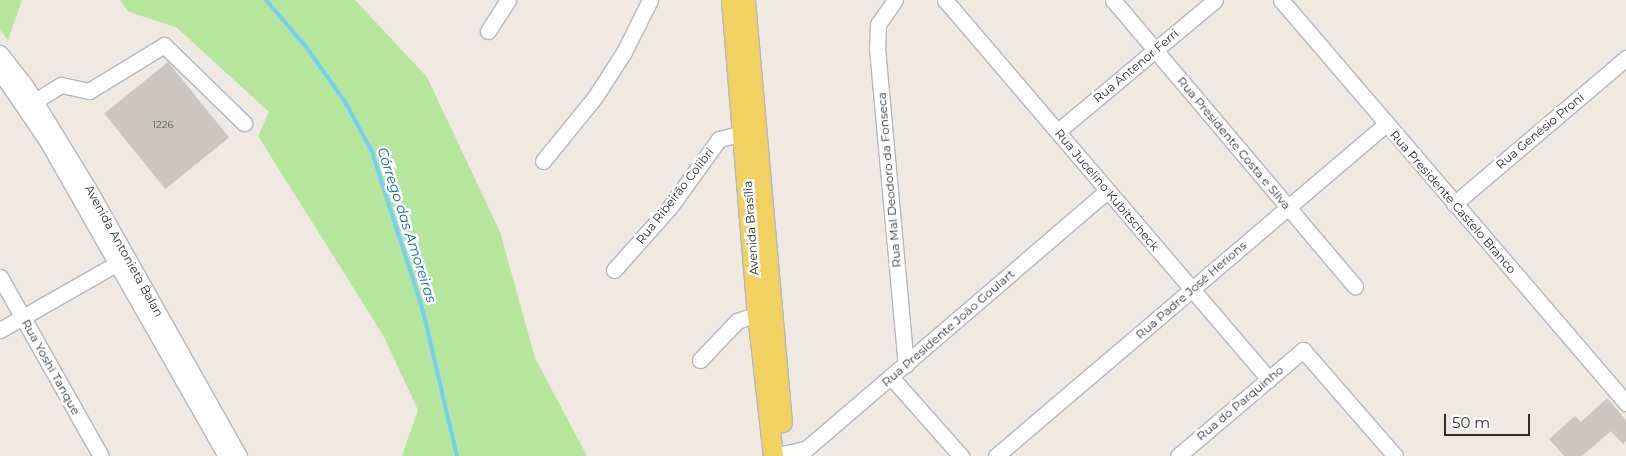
<!DOCTYPE html>
<meta charset="utf-8">
<style>
body{margin:0}
#map{position:relative;width:1626px;height:456px;overflow:hidden;background:#efe9e1;font-family:Montserrat,sans-serif}
div>[style]{position:absolute}
.green>*{inset:0;background:#b6e59e}
.stream>*{height:4px;margin:-2px;padding:0 2px;transform-origin:2px;border-radius:2px;background:#75cff0}
.building>*{inset:0;background:#cbc7bf;transform-origin:0 0}
.roads{filter:drop-shadow(1px 0 #b4b7c1) drop-shadow(-1px 0 #b4b7c1) drop-shadow(0 1px #b4b7c1) drop-shadow(0 -1px #b4b7c1)}
.minor>*{height:15px;margin:-7.5px;padding:0 7.5px;transform-origin:7.5px;border-radius:7.5px;background:#fff}
.major>*{height:19px;margin:-9.5px;padding:0 9.5px;transform-origin:9.5px;border-radius:9.5px;background:#f2d163}
span{translate:-50% -50%;white-space:nowrap;text-align:center;line-height:1.15;-webkit-text-stroke:5px #fff;paint-order:stroke}
.number-label{font-size:10px;color:#555452}
.number-label span{-webkit-text-stroke-width:0}
.street-label{font-size:12px;color:#2e2e2e}
.water-label{font-size:14px;color:#0d6fa3;font-style:italic}
.scale{position:absolute;left:1444px;top:414px;width:86px;height:22px;box-sizing:border-box;border:2px solid #2e2e2e;border-top:0;padding-left:6px;font-size:15px;line-height:18px;white-space:nowrap;color:#2e2e2e;-webkit-text-stroke:4px #fff;paint-order:stroke}
</style>
<div id="map">
<div class="green">
<i style="clip-path:polygon(0 0,22px 0,8px 40px,0 30px)"></i>
<i style="clip-path:polygon(120px 0,355px 0,427px 77px,500px 232px,535px 358px,587px 456px,402px 456px,418px 410px,383px 335px,258px 136px,269px 112px,176px 27px,129px 12px)"></i>
</div>
<div class="stream">
<i style="left:266px;top:0;width:63px;rotate:49.5deg"></i>
<i style="left:307px;top:48px;width:70px;rotate:54.9deg"></i>
<i style="left:347px;top:105px;width:53px;rotate:62deg"></i>
<i style="left:372px;top:152px;width:167px;rotate:72.2deg"></i>
<i style="left:423px;top:311px;width:149px;rotate:76.8deg"></i>
</div>
<div class="building">
<i style="left:168px;top:62px;width:97px;height:82px;rotate:51deg"></i>
<i style="clip-path:polygon(1607px 398px,1626px 420px,1626px 441px,1623px 444px,1611px 431px,1582px 456px,1564px 456px,1549px 439px,1575px 416px,1581px 422px)"></i>
</div>
<div class="roads">
<div class="minor">
<i style="left:895px;top:0;width:29px;rotate:125deg"></i>
<i style="left:878px;top:24px;width:24px;rotate:92deg"></i>
<i style="left:877px;top:48px;width:318px;rotate:84.8deg"></i>
<i style="left:945px;top:0;width:499px;rotate:49.5deg"></i>
<i style="left:1113px;top:0;width:375px;rotate:49.8deg"></i>
<i style="left:1281px;top:0;width:531px;rotate:49.43deg"></i>
<i style="left:488px;top:31px;width:37px;rotate:-57deg"></i>
<i style="left:0;top:53px;width:41px;rotate:52deg"></i>
<i style="left:25px;top:85px;width:119px;rotate:58.5deg"></i>
<i style="left:87px;top:186px;width:310px;rotate:60.6deg"></i>
<i style="left:0;top:72px;width:83px;rotate:55.7deg"></i>
<i style="left:47px;top:141px;width:362px;rotate:60.4deg"></i>
<i style="left:27px;top:106px;width:40px;rotate:-32deg"></i>
<i style="left:61px;top:85px;width:29px;rotate:12deg"></i>
<i style="left:89px;top:91px;width:88px;rotate:-31.5deg"></i>
<i style="left:164px;top:45px;width:112px;rotate:44.3deg"></i>
<i style="left:1058px;top:131px;width:204px;rotate:-39.8deg"></i>
<i style="left:543px;top:161px;width:82px;rotate:-50.9deg"></i>
<i style="left:595px;top:97px;width:54px;rotate:-57.2deg"></i>
<i style="left:624px;top:52px;width:58px;rotate:-63.4deg"></i>
<i style="left:1454px;top:204px;width:226px;rotate:-40.3deg"></i>
<i style="left:614px;top:270px;width:84px;rotate:-48.4deg"></i>
<i style="left:670px;top:207px;width:84px;rotate:-54.2deg"></i>
<i style="left:719px;top:139px;width:25px;rotate:-14deg"></i>
<i style="left:0;top:277px;width:206px;rotate:60.6deg"></i>
<i style="left:0;top:330px;width:145px;rotate:-29.7deg"></i>
<i style="left:700px;top:360px;width:54px;rotate:-46.5deg"></i>
<i style="left:737px;top:321px;width:21px;rotate:-19deg"></i>
<i style="left:891px;top:377px;width:106px;rotate:48.5deg"></i>
<i style="left:773px;top:456px;width:34px;rotate:-12deg"></i>
<i style="left:806px;top:449px;width:396px;rotate:-40.6deg"></i>
<i style="left:996px;top:456px;width:512px;rotate:-40.41deg"></i>
<i style="left:1178px;top:456px;width:164px;rotate:-40.3deg"></i>
<i style="left:1303px;top:350px;width:140px;rotate:49deg"></i>
</div>
<div class="major">
<i style="left:731px;top:0;width:315px;rotate:85.3deg"></i>
<i style="left:757px;top:314px;width:143px;rotate:83.6deg"></i>
<i style="left:745px;top:0;width:424px;rotate:85deg"></i>
</div>
</div>
<div class="number-label">
<span style="left:163px;top:125px">1226</span>
</div>
<div class="street-label">
<span style="left:1136px;top:66px;rotate:-40deg">Rua Antenor Ferri</span>
<span style="left:1540px;top:131px;rotate:-40deg">Rua Genésio Proni</span>
<span style="left:1234px;top:143px;rotate:50deg">Rua Presidente Costa e Silva</span>
<span style="left:889px;top:180px;rotate:-95deg">Rua Mal Deodoro da Fonseca</span>
<span style="left:1107px;top:190px;rotate:50deg">Rua Jucelino Kubitscheck</span>
<span style="left:675px;top:196px;rotate:-52deg">Rua Ribeirão Colibri</span>
<span style="left:1453px;top:202px;rotate:49deg">Rua Presidente Castelo Branco</span>
<span style="left:751px;top:228px;rotate:-94deg">Avenida Brasília</span>
<span style="left:124px;top:251px;rotate:61deg">Avenida Antonieta Balan</span>
<span style="left:1191px;top:290px;rotate:-41deg">Rua Padre José Herions</span>
<span style="left:948px;top:328px;rotate:-41deg">Rua Presidente João Goulart</span>
<span style="left:51px;top:367px;rotate:61deg">Rua Yoshi Tanque</span>
<span style="left:1240px;top:403px;rotate:-40deg">Rua do Parquinho</span>
</div>
<div class="water-label">
<span style="left:407px;top:225px;rotate:72deg">Córrego das Amoreiras</span>
</div>
<div class="scale">50 m</div>
</div>
